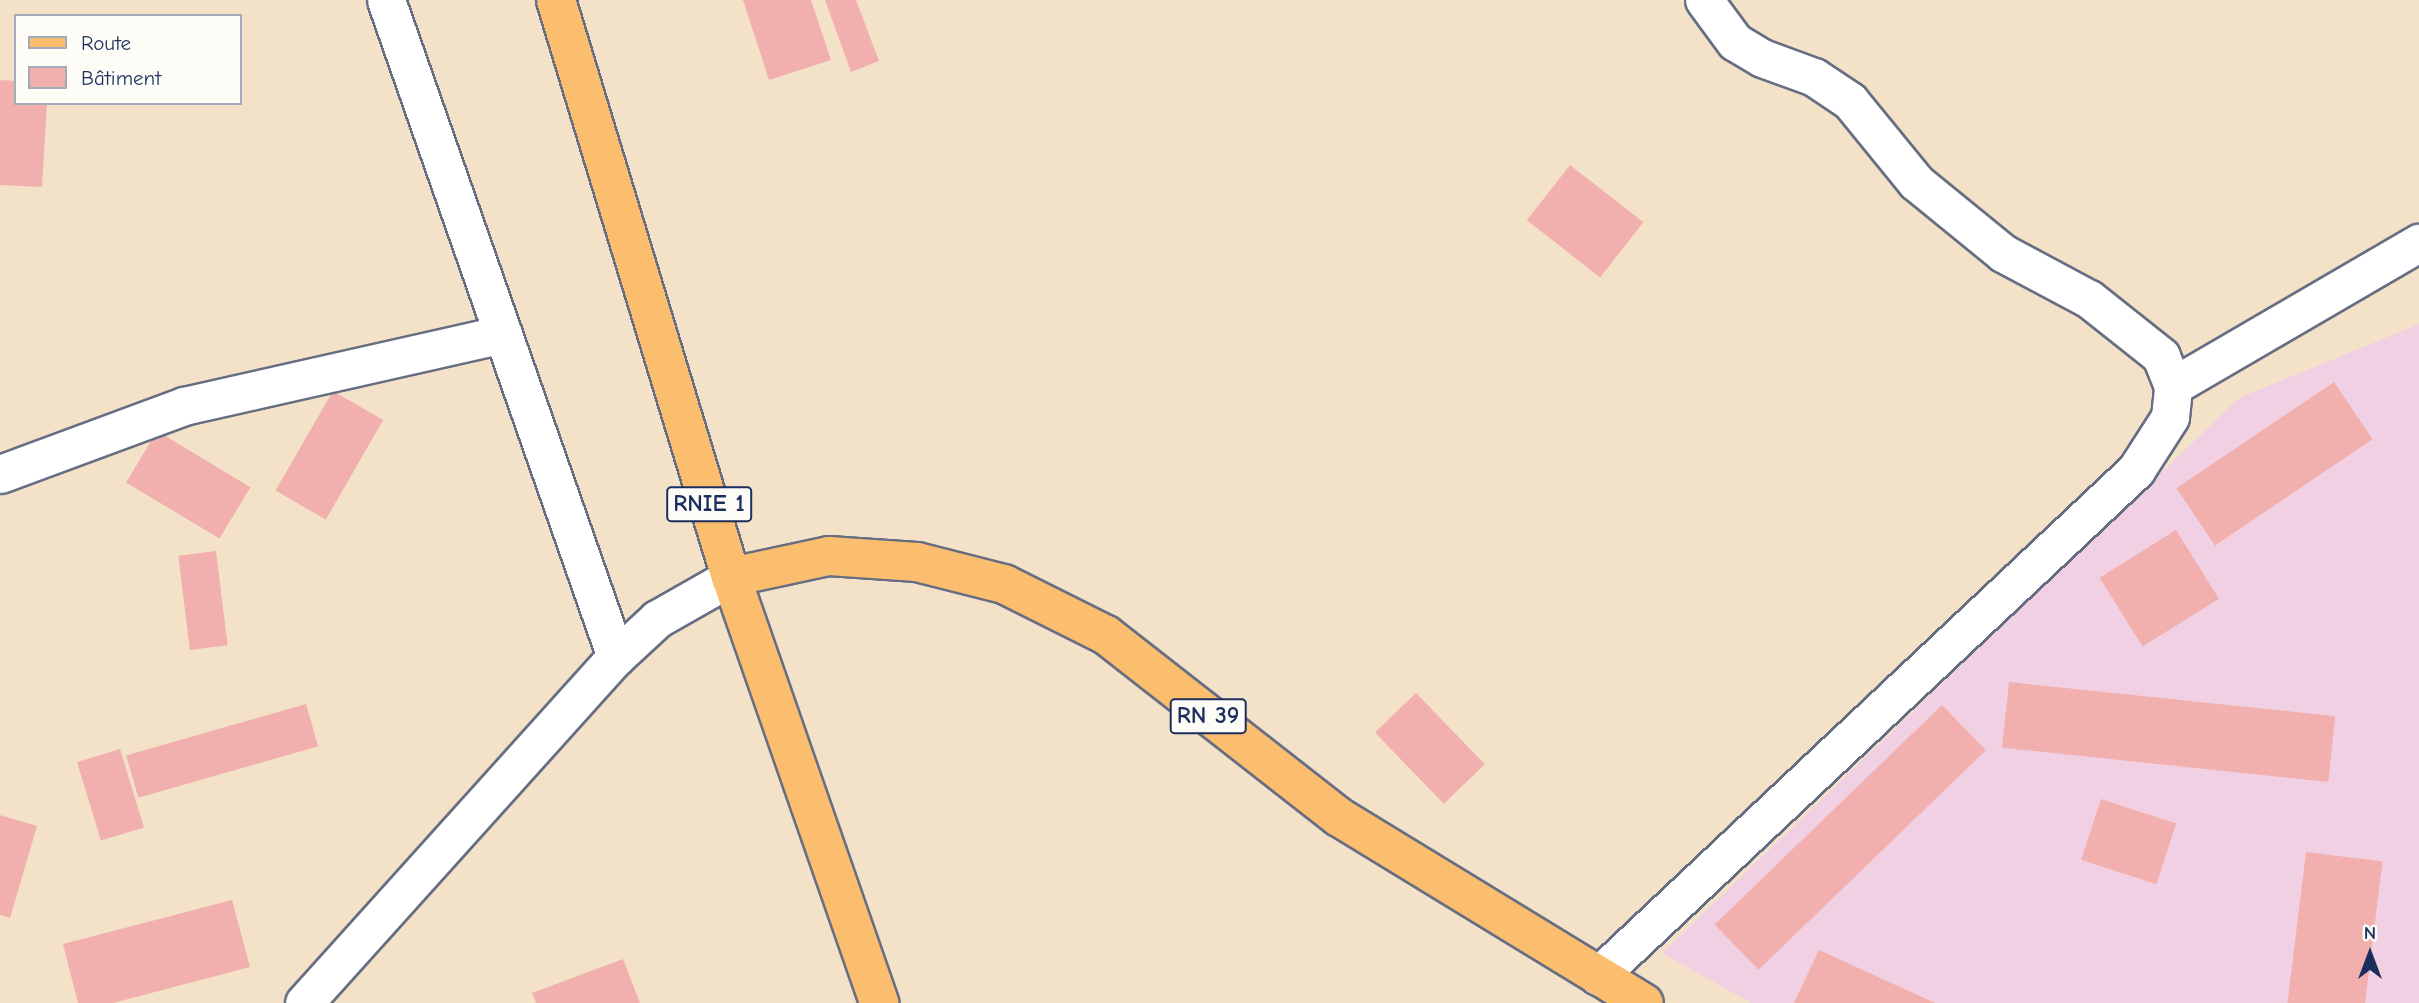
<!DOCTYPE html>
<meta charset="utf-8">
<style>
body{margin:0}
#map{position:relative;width:2419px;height:1003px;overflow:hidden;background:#f4e2c8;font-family:"Comic Neue",sans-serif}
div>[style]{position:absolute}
.built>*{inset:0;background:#f1d0e3}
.building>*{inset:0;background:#f1afad;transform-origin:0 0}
.roads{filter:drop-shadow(2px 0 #676e83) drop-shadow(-2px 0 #676e83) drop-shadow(0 2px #676e83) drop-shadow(0 -2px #676e83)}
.street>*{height:37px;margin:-18.5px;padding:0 18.5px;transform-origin:18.5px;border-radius:18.5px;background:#fff}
.primary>*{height:38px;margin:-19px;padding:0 19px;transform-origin:19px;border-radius:19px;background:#fbbe6e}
.highway>*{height:38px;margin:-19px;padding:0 19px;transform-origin:19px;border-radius:19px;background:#fbbe6e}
span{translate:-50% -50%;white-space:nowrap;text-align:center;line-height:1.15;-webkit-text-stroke:7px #fdfcf7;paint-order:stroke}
.shield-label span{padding:2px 5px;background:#fdfcf7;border:2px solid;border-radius:5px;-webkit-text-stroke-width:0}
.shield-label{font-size:24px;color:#1b2f5e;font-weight:700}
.legend{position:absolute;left:14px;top:14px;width:228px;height:91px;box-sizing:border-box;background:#fdfcf7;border:2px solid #a3aaba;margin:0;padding:9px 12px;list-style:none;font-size:21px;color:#1b2f5e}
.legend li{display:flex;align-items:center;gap:14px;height:35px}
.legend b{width:35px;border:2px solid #a3aaba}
.north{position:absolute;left:2335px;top:919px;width:70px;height:70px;-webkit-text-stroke:5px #fdfcf7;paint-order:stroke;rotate:0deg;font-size:19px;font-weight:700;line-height:28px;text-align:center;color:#1b2f5e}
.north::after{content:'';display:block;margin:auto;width:24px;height:32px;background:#1b2f5e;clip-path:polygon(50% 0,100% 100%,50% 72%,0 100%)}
</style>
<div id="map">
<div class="built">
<i style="clip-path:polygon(2419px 324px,2419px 1003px,1751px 1003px,1662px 953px,2239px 398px)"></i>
</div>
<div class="building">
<i style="clip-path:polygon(743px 0,811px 0,831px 60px,769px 80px)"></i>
<i style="clip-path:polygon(825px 0,856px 0,879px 61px,851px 72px)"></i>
<i style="clip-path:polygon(0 80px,16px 81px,16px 103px,47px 103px,42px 187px,0 185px)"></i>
<i style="left:1570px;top:165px;width:93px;height:70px;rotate:38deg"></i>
<i style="left:2334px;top:382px;width:69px;height:190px;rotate:56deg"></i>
<i style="left:333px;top:391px;width:58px;height:115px;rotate:30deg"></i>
<i style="left:157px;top:431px;width:109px;height:60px;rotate:31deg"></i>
<i style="left:2176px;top:530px;width:81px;height:90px;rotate:58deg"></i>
<i style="left:216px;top:551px;width:95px;height:38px;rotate:83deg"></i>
<i style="left:2009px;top:682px;width:328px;height:66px;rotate:6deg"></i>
<i style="left:1416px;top:693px;width:99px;height:57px;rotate:46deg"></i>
<i style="left:306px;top:704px;width:44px;height:187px;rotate:74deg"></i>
<i style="left:1942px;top:705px;width:63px;height:316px;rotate:46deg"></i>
<i style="left:120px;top:749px;width:82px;height:45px;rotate:73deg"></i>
<i style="left:2101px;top:799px;width:79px;height:64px;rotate:18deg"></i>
<i style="clip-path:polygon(0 815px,37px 826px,10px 918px,0 915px)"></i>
<i style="left:2306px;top:852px;width:77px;height:152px;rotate:7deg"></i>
<i style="clip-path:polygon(232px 900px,250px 967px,113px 1003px,78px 1003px,63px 944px)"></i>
<i style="clip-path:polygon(1819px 950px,1935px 1003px,1794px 1003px)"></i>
<i style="clip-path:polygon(623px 959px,640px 1003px,536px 1003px,532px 993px)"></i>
</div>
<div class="roads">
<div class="street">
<i style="left:386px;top:0;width:696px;rotate:70.71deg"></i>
<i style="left:2173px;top:386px;width:285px;rotate:-30.2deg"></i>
<i style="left:0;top:474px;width:196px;rotate:-20.3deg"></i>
<i style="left:184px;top:406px;width:327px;rotate:-12.7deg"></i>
<i style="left:1598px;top:976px;width:739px;rotate:-43.24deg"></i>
<i style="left:2136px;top:470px;width:63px;rotate:-57.3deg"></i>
<i style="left:2170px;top:417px;width:31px;rotate:-84deg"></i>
<i style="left:2173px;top:386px;width:32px;rotate:-112deg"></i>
<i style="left:2161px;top:356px;width:92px;rotate:-141.6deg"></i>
<i style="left:2089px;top:299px;width:98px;rotate:-151.9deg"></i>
<i style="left:2003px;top:253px;width:112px;rotate:-140.8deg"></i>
<i style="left:1916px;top:182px;width:104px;rotate:-129.2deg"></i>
<i style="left:1850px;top:101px;width:43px;rotate:-146.3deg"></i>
<i style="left:1814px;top:77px;width:55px;rotate:-159.9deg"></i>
<i style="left:1762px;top:58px;width:31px;rotate:-149deg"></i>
<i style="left:1735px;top:42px;width:52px;rotate:-126.4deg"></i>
<i style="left:304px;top:1003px;width:466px;rotate:-48deg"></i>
<i style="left:616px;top:657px;width:56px;rotate:-42.8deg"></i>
<i style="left:657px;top:619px;width:85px;rotate:-29.6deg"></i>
</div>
<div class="primary">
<i style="left:731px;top:577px;width:100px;rotate:-12.1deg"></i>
<i style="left:829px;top:556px;width:88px;rotate:3.9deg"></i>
<i style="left:917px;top:562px;width:90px;rotate:14.2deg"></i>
<i style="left:1004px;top:584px;width:114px;rotate:26.6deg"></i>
<i style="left:1106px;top:635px;width:296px;rotate:38deg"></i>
<i style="left:1339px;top:817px;width:357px;rotate:31.4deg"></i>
</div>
<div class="highway">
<i style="left:556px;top:0;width:603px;rotate:73.13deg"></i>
<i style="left:731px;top:577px;width:451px;rotate:70.8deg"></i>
</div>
</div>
<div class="shield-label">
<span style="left:709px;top:504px">RNIE 1</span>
<span style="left:1208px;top:716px">RN 39</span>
</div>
<ul class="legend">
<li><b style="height:9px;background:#fbbe6e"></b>Route</li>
<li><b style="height:19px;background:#f1afad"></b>Bâtiment</li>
</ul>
<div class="north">N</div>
</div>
